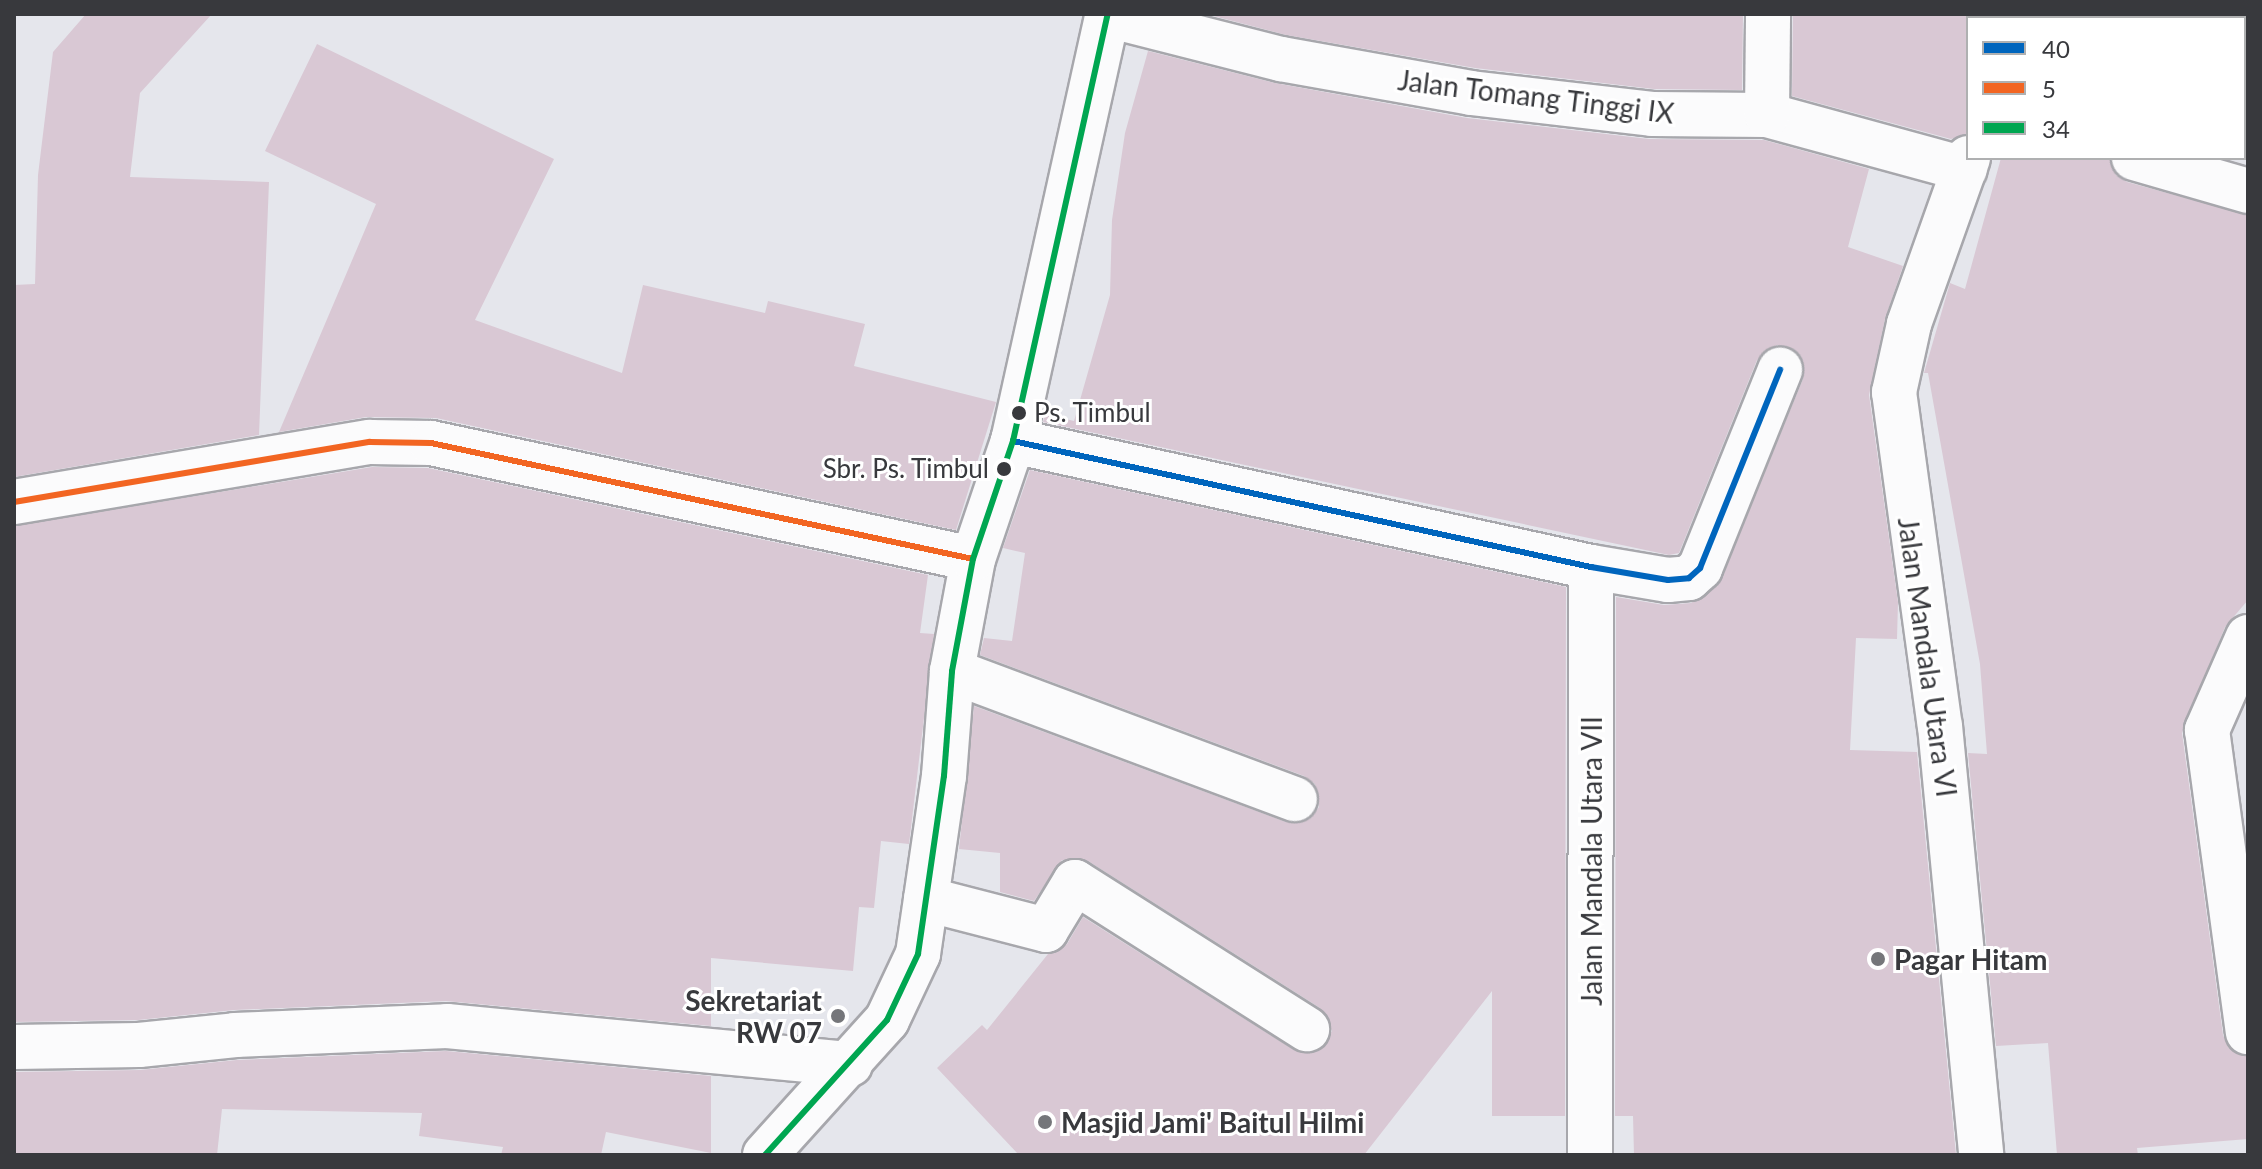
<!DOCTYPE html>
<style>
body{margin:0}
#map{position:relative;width:2262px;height:1169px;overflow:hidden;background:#e5e6ec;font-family:Lato,sans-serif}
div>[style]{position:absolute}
.building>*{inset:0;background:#d9c8d4}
.roads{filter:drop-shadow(2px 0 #a7a7ac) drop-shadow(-2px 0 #a7a7ac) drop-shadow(0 2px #a7a7ac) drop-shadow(0 -2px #a7a7ac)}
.minor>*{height:44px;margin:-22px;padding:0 22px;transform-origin:22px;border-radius:22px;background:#fbfbfc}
.bus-1>*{height:6px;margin:-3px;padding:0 3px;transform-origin:3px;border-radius:3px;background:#0065bd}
.bus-2>*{height:6px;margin:-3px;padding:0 3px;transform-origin:3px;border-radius:3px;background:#f26522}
.bus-3>*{height:6px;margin:-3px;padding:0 3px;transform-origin:3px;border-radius:3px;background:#00a651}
.dots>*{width:22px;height:22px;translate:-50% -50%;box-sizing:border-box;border:4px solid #fff;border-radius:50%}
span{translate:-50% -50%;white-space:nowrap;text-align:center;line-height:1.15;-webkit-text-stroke:6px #fff;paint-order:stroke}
.bus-label{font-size:26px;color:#38393d}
.left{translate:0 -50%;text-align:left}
.right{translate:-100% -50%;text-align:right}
.street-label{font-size:28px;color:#38393d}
.poi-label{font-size:28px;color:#38393d;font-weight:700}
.frame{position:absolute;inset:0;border:16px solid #38393d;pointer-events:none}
.legend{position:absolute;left:1966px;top:16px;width:280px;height:144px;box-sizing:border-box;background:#fff;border:2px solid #afb0b1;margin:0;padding:10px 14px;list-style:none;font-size:24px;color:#38393d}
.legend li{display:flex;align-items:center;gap:16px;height:40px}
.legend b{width:40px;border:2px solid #afb0b1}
</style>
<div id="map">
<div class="building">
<i style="clip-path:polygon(86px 14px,212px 14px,140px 93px,130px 177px,269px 182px,259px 435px,14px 477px,14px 285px,35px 284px,38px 175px,53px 52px)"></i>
<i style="clip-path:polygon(1206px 14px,1743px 14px,1742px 90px,1654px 89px,1475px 68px,1286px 35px)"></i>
<i style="clip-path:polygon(1793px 14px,1968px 14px,1968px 134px,1951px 139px,1792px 96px)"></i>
<i style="clip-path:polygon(317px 44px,554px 159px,475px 320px,622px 373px,643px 285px,765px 313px,768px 301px,865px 324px,854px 366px,996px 402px,956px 530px,436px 418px,366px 417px,279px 432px,376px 204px,265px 151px)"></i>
<i style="clip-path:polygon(1148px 51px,1275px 83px,1467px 118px,1649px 139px,1764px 140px,1869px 169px,1848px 247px,1903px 266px,1885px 319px,1869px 395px,1898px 602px,1897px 639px,1856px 638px,1850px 750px,1917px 752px,1956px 1155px,1634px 1155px,1633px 1116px,1615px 1116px,1616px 597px,1664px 605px,1691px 603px,1717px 586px,1803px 379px,1800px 355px,1777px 345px,1757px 360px,1679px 553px,1669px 555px,1043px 422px,1045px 414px,1074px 421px,1110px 295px,1112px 220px,1125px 133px)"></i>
<i style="clip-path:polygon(2001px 158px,2110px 158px,2116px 175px,2127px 182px,2248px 215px,2248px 600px,2225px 627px,2182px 733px,2223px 1035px,2229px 1048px,2248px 1056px,2248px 1139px,2137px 1148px,2138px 1155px,2057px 1155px,2048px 1043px,1996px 1046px,1968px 753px,1987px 754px,1980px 664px,1928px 373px,1924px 373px,1950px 283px,1965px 289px)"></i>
<i style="clip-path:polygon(372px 467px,428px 468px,928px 575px,920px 633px,934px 634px,909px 844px,881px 841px,874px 908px,859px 907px,853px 971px,711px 958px,711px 1026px,446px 1001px,234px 1010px,138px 1020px,14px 1022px,14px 526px)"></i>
<i style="clip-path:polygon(1030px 470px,1566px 587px,1565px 1116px,1492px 1116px,1492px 991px,1364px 1155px,1019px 1155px,937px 1068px,982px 1025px,987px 1030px,1048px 954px,1067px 944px,1083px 917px,1294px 1050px,1318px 1051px,1332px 1031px,1320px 1008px,1088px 861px,1062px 860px,1034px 901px,1000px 892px,1000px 853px,959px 849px,974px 706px,1286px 822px,1310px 819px,1319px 807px,1315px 784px,1304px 776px,980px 655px,984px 638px,1012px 641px,1025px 553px,1003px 548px)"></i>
<i style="clip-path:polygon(446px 1051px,711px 1076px,711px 1153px,606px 1132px,601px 1155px,501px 1155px,503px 1147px,419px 1136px,422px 1113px,222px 1109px,217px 1155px,14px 1155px,14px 1072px,140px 1070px,237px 1060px)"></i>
</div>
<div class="roads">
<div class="minor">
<i style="left:1108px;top:15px;width:179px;rotate:14.3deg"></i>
<i style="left:1281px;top:59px;width:193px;rotate:10.1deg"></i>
<i style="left:1471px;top:93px;width:182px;rotate:6.6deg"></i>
<i style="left:1652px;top:114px;width:115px;rotate:0.5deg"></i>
<i style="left:1767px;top:115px;width:205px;rotate:15.3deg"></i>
<i style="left:2005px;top:18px;width:4px;rotate:-76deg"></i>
<i style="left:1767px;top:115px;width:101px;rotate:-89.4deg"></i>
<i style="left:1968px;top:158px;width:176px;rotate:109.6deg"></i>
<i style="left:1909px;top:324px;width:70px;rotate:102.4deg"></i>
<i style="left:1894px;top:392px;width:337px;rotate:82.2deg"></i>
<i style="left:1940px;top:726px;width:431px;rotate:84.5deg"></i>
<i style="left:2134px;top:158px;width:119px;rotate:16.1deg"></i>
<i style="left:1013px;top:441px;width:592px;rotate:12.3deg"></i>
<i style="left:1591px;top:567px;width:78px;rotate:9.6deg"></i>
<i style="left:1668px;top:580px;width:21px;rotate:-5deg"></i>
<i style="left:1689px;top:578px;width:15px;rotate:-42deg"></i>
<i style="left:1700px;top:568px;width:214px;rotate:-68deg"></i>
<i style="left:14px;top:502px;width:361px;rotate:-9.6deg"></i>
<i style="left:370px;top:442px;width:61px;rotate:0.9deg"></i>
<i style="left:431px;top:443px;width:554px;rotate:12.08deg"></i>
<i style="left:2248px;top:637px;width:102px;rotate:113.8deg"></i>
<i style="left:2207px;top:730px;width:305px;rotate:82.3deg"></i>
<i style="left:952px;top:671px;width:366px;rotate:20.5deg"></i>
<i style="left:926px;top:899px;width:124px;rotate:14.5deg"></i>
<i style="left:1046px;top:930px;width:56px;rotate:-58.9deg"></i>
<i style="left:1075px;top:882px;width:275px;rotate:32.4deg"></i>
<i style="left:14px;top:1047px;width:125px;rotate:-0.9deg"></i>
<i style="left:139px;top:1045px;width:97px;rotate:-5.9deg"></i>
<i style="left:235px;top:1035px;width:212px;rotate:-2.4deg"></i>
<i style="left:447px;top:1026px;width:405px;rotate:5.4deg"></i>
<i style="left:765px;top:1155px;width:182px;rotate:-47.9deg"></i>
<i style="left:887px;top:1020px;width:73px;rotate:-64.8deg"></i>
<i style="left:918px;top:954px;width:180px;rotate:-81.7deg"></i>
<i style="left:944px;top:776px;width:105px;rotate:-85.6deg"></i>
<i style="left:952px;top:671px;width:114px;rotate:-79.4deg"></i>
<i style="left:973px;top:559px;width:125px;rotate:-71.3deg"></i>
<i style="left:1013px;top:441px;width:437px;rotate:-77.5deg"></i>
<i style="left:1590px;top:1155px;width:588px;rotate:-89.9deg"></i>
</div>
</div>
<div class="bus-1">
<i style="left:1013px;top:441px;width:592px;rotate:12.3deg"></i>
<i style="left:1591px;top:567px;width:78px;rotate:9.6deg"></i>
<i style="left:1668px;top:580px;width:21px;rotate:-5deg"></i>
<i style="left:1689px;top:578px;width:15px;rotate:-42deg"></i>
<i style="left:1700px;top:568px;width:214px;rotate:-68deg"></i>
</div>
<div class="bus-2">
<i style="left:14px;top:502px;width:361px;rotate:-9.6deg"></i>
<i style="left:370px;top:442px;width:61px;rotate:0.9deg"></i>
<i style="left:431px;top:443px;width:554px;rotate:12.08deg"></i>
</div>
<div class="bus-3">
<i style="left:765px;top:1155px;width:182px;rotate:-47.9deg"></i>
<i style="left:887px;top:1020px;width:73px;rotate:-64.8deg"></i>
<i style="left:918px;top:954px;width:180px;rotate:-81.7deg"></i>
<i style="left:944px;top:776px;width:105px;rotate:-85.6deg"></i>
<i style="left:952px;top:671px;width:114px;rotate:-79.4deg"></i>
<i style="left:973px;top:559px;width:125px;rotate:-71.3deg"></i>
<i style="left:1013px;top:441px;width:437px;rotate:-77.5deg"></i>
</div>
<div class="dots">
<i style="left:1019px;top:413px;background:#38393d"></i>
<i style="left:1004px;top:469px;background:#38393d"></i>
<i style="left:1878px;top:959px;background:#75767a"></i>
<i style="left:838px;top:1016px;background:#75767a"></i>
<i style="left:1045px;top:1122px;background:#75767a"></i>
</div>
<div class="bus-label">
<span class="left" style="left:1034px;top:413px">Ps. Timbul</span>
<span class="right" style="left:989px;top:469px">Sbr. Ps. Timbul</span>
</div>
<div class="street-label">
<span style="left:1536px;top:96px;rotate:7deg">Jalan Tomang Tinggi IX</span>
<span style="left:1928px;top:657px;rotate:82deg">Jalan Mandala Utara VI</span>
<span style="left:1591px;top:861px;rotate:-90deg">Jalan Mandala Utara VII</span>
</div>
<div class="poi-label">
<span class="left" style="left:1894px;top:959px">Pagar Hitam</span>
<span class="right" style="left:822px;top:1016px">Sekretariat<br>RW 07</span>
<span class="left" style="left:1061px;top:1122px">Masjid Jami' Baitul Hilmi</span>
</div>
<div class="frame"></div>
<ul class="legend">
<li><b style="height:10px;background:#0065bd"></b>40</li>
<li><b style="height:10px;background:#f26522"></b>5</li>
<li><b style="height:10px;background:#00a651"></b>34</li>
</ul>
</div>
